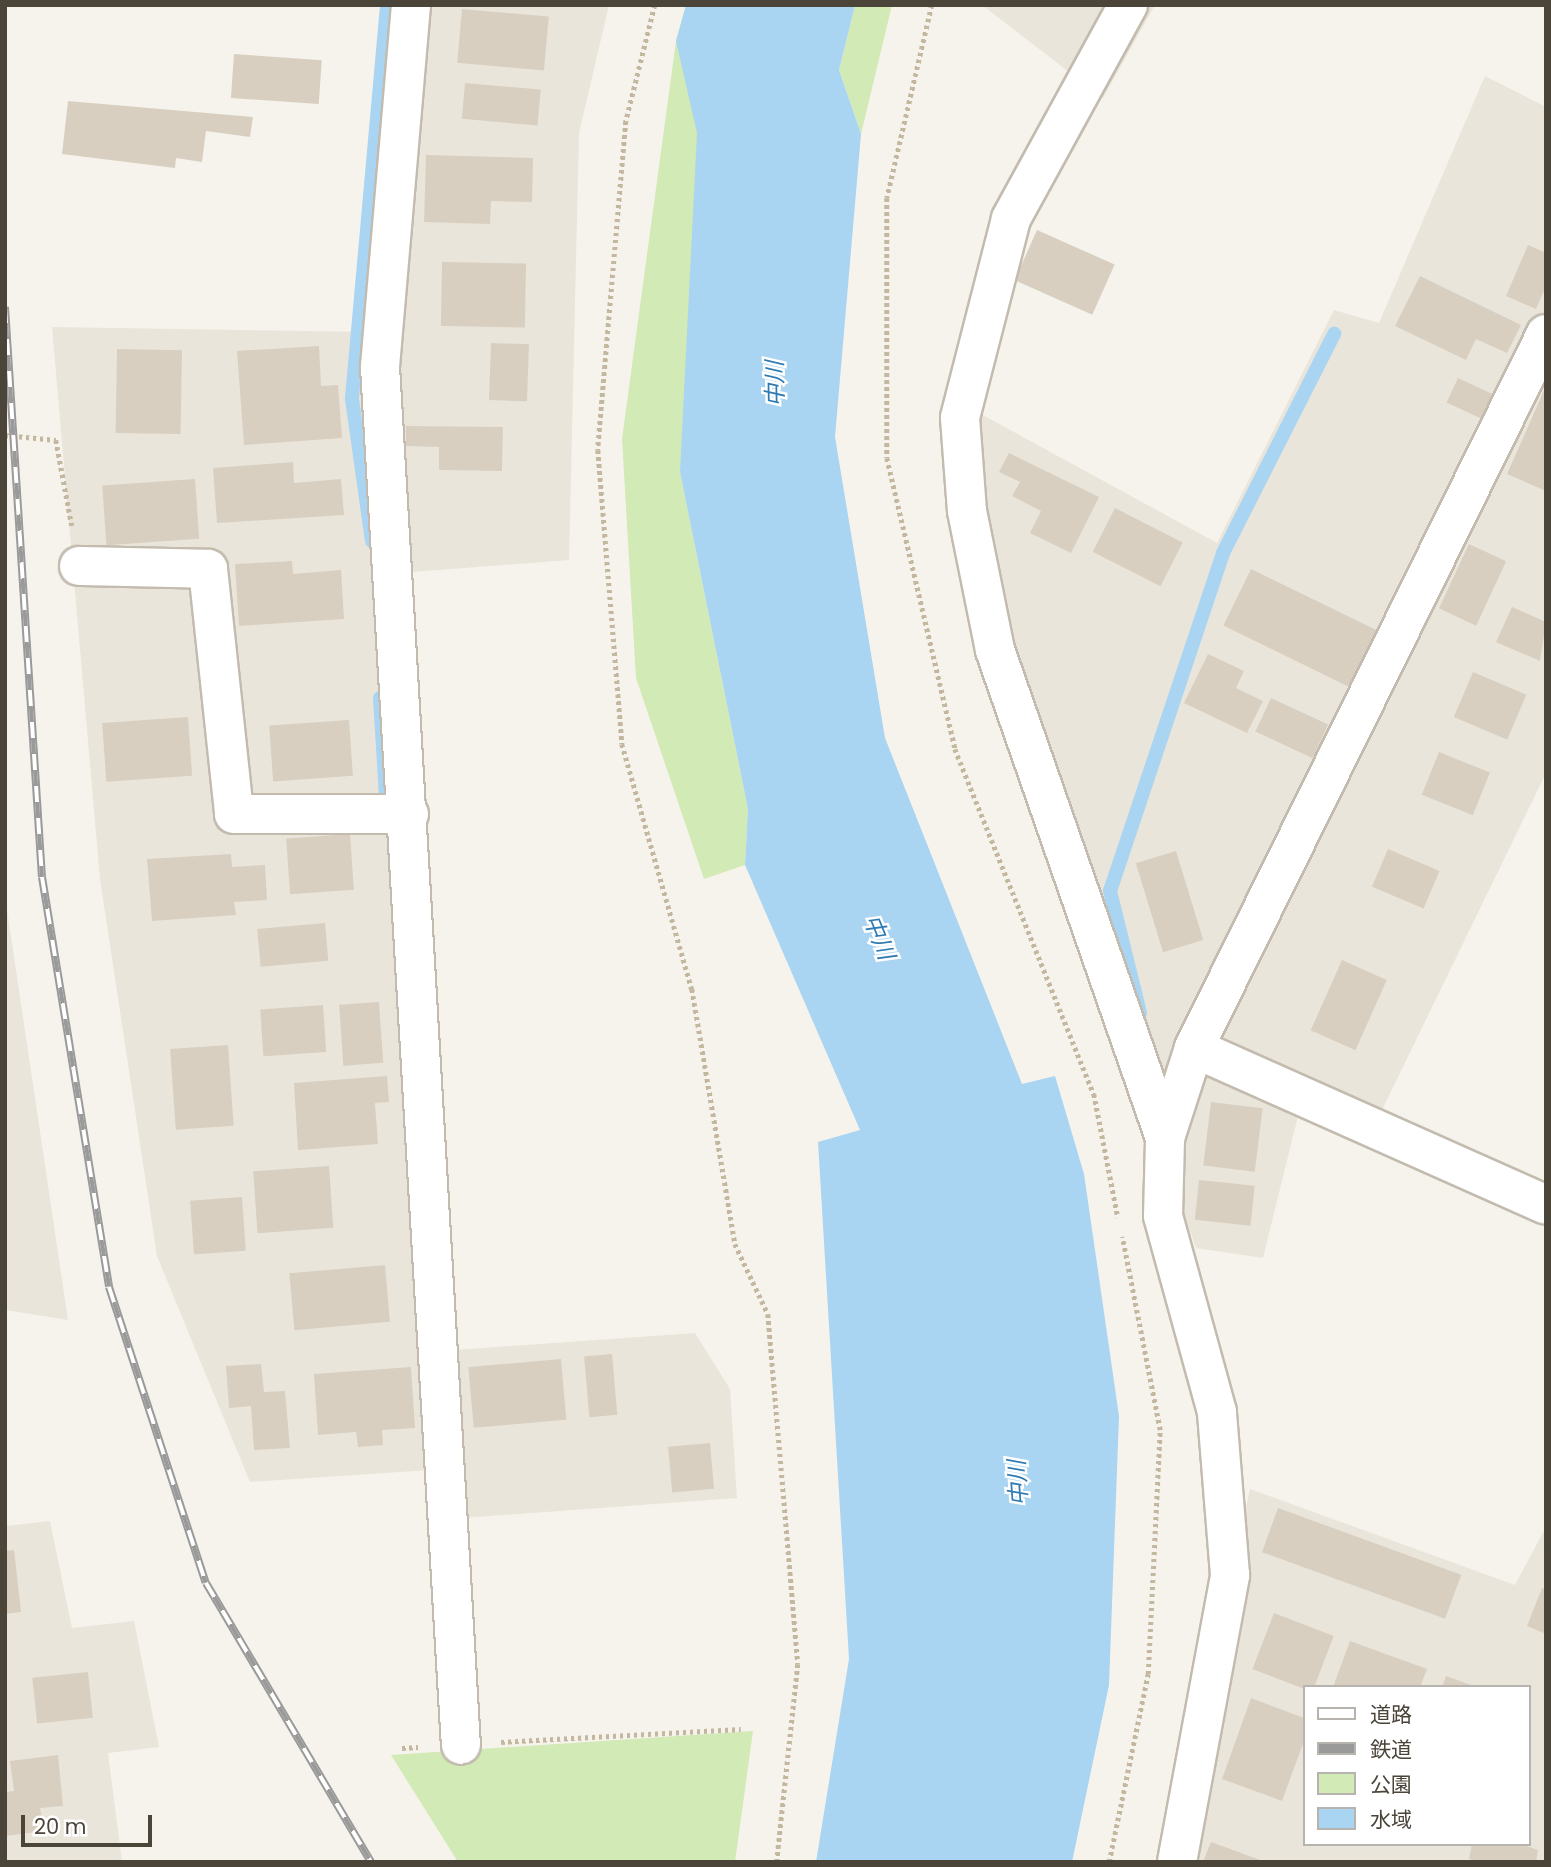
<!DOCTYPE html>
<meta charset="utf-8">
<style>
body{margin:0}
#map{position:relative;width:1551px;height:1867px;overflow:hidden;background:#f6f3ec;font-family:Poppins,"Noto Sans JP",sans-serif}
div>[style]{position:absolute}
.residential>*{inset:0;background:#eae5da}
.green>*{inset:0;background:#d2eab5}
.water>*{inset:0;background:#a9d4f2}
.stream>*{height:14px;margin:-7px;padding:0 7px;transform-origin:7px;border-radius:7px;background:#a9d4f2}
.building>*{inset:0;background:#d8cfc1;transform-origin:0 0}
.path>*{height:4.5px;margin-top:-2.25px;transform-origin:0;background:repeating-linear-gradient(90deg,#c4b79f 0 3.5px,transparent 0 7px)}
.roads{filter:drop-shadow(2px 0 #c2bbae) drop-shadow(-2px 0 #c2bbae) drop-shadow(0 2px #c2bbae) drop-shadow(0 -2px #c2bbae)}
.minor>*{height:38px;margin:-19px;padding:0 19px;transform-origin:19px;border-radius:19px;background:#fff}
.rail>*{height:8px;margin-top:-4px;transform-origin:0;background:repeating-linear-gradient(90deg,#fff 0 16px,#9a9a9a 0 32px);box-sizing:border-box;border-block:2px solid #9a9a9a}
span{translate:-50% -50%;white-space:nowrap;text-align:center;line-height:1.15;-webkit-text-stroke:5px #fff;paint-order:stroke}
.water-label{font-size:23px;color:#2e7ab2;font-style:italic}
.frame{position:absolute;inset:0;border:7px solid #4b4439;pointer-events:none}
.legend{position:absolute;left:1303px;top:1685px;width:228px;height:161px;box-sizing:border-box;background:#fff;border:2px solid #b7b4b0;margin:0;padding:9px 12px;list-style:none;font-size:21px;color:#4b4439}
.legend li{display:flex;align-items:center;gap:14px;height:35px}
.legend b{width:35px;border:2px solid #b7b4b0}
.scale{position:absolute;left:21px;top:1815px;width:131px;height:32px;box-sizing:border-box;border:4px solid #4b4439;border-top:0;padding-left:9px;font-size:21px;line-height:24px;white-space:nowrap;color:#4b4439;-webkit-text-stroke:5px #fff;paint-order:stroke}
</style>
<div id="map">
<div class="residential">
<i style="clip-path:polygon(401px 5px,609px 5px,579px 133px,569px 560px,412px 572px,455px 1350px,695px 1333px,730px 1389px,737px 1498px,434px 1520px,430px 1470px,250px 1482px,157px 1256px,100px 879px,52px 327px,374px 332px)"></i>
<i style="clip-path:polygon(982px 5px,1155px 5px,1103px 98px)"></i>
<i style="clip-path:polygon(1485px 76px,1546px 107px,1546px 773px,1381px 1112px,1299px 1112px,1263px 1258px,1196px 1248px,993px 668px,981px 414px,1217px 543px,1334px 310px,1379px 323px)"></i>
<i style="clip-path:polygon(5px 896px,68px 1320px,5px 1310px)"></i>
<i style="clip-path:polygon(evenodd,1250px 1489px,1515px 1585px,1546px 1527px,1546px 1862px,1172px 1862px,1250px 1489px,1304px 1687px,1528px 1687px,1528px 1844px,1304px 1844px,1304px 1687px)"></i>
<i style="clip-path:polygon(50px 1521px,72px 1628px,134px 1621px,159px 1747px,108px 1753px,122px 1862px,5px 1862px,5px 1526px)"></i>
</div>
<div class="green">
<i style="clip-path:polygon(686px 5px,738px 5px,680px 472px,748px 809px,745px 865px,704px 879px,636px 678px,622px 439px,676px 41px)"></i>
<i style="clip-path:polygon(855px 5px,892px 5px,861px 134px,839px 70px)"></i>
<i style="clip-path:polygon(753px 1731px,735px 1862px,458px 1862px,391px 1755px)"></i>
</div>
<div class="water">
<i style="clip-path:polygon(686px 5px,855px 5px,839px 70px,861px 134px,835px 437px,885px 738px,1022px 1084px,1055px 1076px,1084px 1174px,1119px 1416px,1109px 1685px,1072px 1862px,816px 1862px,849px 1659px,818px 1142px,860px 1130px,745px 865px,748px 809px,680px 472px,697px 133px,676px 41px)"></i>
</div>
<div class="stream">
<i style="left:372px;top:541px;width:144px;rotate:-98deg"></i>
<i style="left:352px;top:398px;width:395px;rotate:-84.9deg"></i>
<i style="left:380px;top:698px;width:116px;rotate:86.5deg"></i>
<i style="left:1140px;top:1013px;width:126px;rotate:-103.8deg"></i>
<i style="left:1110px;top:891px;width:356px;rotate:-71.5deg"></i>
<i style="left:1223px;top:553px;width:246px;rotate:-63.1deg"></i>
</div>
<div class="building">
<i style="left:462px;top:9px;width:87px;height:54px;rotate:5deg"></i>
<i style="left:234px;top:54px;width:88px;height:44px;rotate:4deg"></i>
<i style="left:465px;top:83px;width:76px;height:36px;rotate:5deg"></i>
<i style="clip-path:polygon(68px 101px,253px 117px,250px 137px,206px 131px,202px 162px,176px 158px,175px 168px,62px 154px)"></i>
<i style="clip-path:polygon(426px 155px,533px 158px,532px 202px,491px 201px,490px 224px,424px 222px)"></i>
<i style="left:1037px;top:230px;width:85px;height:55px;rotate:24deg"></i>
<i style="clip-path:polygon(1528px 245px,1546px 253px,1546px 286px,1536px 309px,1506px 296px)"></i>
<i style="left:442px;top:262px;width:84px;height:64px;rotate:1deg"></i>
<i style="clip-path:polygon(1420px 276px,1521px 325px,1507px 353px,1476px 339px,1466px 360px,1395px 326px)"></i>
<i style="left:491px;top:343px;width:38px;height:57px;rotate:2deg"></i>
<i style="clip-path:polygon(319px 346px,321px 386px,338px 385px,342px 438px,244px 445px,237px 351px)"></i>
<i style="left:117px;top:349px;width:65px;height:84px;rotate:1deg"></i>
<i style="left:1458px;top:378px;width:38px;height:27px;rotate:25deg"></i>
<i style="clip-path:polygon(1546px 386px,1546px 491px,1507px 474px)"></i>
<i style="clip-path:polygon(406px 426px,503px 427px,502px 471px,439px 470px,439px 447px,406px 446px)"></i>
<i style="clip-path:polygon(1009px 453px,1099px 497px,1071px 553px,1030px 533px,1041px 511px,1012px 496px,1020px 482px,999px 472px)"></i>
<i style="clip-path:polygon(293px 462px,294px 483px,341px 479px,344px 515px,217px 523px,213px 468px)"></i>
<i style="left:195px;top:479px;width:60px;height:93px;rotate:86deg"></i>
<i style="left:1115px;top:508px;width:76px;height:49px;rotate:27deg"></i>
<i style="left:1469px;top:544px;width:41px;height:71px;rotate:25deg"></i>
<i style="clip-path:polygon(292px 561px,293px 574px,341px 570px,344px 619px,239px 626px,235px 564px)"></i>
<i style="left:1251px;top:569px;width:140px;height:63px;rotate:26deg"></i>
<i style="clip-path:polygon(1512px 607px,1546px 622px,1540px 661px,1496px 642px)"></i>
<i style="clip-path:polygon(1208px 654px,1244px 671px,1236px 688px,1263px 701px,1247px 733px,1184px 703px)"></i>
<i style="left:1473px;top:672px;width:58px;height:49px;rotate:23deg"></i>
<i style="left:1271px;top:698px;width:63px;height:37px;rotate:25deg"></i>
<i style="left:188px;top:717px;width:59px;height:86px;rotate:86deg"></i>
<i style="left:349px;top:720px;width:56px;height:80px;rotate:86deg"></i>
<i style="left:1439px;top:752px;width:55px;height:46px;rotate:22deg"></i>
<i style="left:350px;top:834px;width:56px;height:64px;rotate:86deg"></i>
<i style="left:1388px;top:849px;width:56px;height:41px;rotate:23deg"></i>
<i style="left:1176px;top:851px;width:93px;height:42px;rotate:73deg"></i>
<i style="clip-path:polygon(231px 854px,232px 867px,265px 865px,267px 900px,234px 902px,236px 915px,152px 921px,147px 859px)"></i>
<i style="left:325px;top:923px;width:38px;height:68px;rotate:85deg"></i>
<i style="left:1342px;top:960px;width:49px;height:77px;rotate:24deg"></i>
<i style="left:379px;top:1002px;width:61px;height:40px;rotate:86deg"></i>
<i style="left:323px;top:1005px;width:47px;height:63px;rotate:86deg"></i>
<i style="left:228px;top:1045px;width:81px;height:58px;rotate:86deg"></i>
<i style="clip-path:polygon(387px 1076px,389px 1102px,375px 1103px,378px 1144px,298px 1150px,294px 1083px)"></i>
<i style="left:1211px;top:1102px;width:52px;height:64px;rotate:7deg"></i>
<i style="left:329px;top:1166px;width:62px;height:76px;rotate:86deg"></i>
<i style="left:1199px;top:1180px;width:56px;height:40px;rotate:6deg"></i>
<i style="left:242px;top:1197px;width:54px;height:52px;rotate:86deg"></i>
<i style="left:385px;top:1265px;width:57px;height:96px;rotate:85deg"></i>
<i style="left:612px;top:1354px;width:61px;height:28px;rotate:85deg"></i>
<i style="left:561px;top:1359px;width:61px;height:93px;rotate:85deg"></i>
<i style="clip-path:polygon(261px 1364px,264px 1392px,285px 1391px,290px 1448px,254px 1450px,251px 1406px,229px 1408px,226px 1366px)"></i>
<i style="clip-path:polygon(411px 1367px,415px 1428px,382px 1430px,383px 1445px,358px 1447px,356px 1432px,318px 1435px,314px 1374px)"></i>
<i style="left:710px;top:1443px;width:46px;height:42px;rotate:85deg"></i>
<i style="left:1278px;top:1508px;width:195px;height:47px;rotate:20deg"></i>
<i style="clip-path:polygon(14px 1550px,21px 1612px,5px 1614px,5px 1551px)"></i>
<i style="clip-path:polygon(1542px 1588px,1546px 1590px,1546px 1634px,1527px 1626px)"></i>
<i style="left:1274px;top:1613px;width:64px;height:60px;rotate:21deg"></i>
<i style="clip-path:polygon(1350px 1641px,1427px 1669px,1420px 1687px,1333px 1687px)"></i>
<i style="left:88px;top:1672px;width:46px;height:56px;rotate:84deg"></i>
<i style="clip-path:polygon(1446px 1676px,1474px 1686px,1474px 1687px,1442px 1687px)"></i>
<i style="clip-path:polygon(1251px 1698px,1304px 1718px,1304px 1741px,1282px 1801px,1222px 1779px)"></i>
<i style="clip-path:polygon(58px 1755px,63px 1806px,40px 1808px,44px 1831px,5px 1836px,5px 1792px,14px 1791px,10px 1761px)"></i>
<i style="clip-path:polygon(1211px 1842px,1263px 1861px,1263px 1862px,1203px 1862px)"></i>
<i style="clip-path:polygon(1472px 1844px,1520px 1844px,1538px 1850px,1536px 1862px,1481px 1862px,1469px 1859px)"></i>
</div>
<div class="path">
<i style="left:655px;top:5px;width:120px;rotate:104deg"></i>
<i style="left:626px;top:121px;width:330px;rotate:94.9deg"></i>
<i style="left:598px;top:450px;width:295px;rotate:85.3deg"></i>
<i style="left:622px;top:744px;width:255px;rotate:74.1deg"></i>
<i style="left:692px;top:989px;width:259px;rotate:80.4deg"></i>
<i style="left:735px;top:1244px;width:77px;rotate:64.8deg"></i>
<i style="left:768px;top:1314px;width:351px;rotate:85.1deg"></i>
<i style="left:798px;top:1664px;width:199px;rotate:96.1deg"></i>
<i style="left:932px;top:5px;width:198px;rotate:103.1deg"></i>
<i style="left:887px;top:198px;width:260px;rotate:90deg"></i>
<i style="left:887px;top:458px;width:299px;rotate:76.8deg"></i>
<i style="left:955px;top:749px;width:372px;rotate:68.1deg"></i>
<i style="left:1094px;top:1094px;width:126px;rotate:79deg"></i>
<i style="left:5px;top:435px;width:51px;rotate:5.6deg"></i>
<i style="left:56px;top:440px;width:87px;rotate:79.5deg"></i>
<i style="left:501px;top:1742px;width:240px;rotate:-3.1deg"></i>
<i style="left:402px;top:1748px;width:16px;rotate:-4deg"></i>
<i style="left:1109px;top:1862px;width:192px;rotate:-78.3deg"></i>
<i style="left:1148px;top:1674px;width:244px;rotate:-87.2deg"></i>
<i style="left:1160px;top:1430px;width:197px;rotate:-101.1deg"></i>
</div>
<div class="roads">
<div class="minor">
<i style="left:411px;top:5px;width:363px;rotate:94.9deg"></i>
<i style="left:380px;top:367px;width:1380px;rotate:86.64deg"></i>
<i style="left:1128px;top:5px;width:244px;rotate:118.7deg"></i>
<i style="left:1011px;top:219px;width:205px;rotate:104.4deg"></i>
<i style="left:960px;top:418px;width:93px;rotate:85.7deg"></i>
<i style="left:967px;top:511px;width:142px;rotate:78.6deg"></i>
<i style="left:995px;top:650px;width:517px;rotate:70.79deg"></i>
<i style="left:79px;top:566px;width:129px;rotate:1.3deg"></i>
<i style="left:208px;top:569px;width:246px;rotate:83.9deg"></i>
<i style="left:234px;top:814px;width:175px"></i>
<i style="left:1194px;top:1048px;width:385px;rotate:24deg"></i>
<i style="left:1177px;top:1862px;width:292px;rotate:-79.5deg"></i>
<i style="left:1230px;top:1575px;width:164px;rotate:-94.6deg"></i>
<i style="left:1217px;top:1412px;width:203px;rotate:-105.4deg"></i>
<i style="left:1163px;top:1216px;width:78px;rotate:-88.5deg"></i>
<i style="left:1165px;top:1138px;width:95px;rotate:-72.1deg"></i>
<i style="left:1194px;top:1048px;width:796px;rotate:-63.76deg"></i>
</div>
</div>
<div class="rail">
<i style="left:5px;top:307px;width:571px;rotate:86.29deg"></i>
<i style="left:42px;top:877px;width:415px;rotate:80.7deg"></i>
<i style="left:109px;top:1287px;width:311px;rotate:71.9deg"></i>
<i style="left:206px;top:1583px;width:324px;rotate:59.4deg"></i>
</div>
<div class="water-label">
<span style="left:775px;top:384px;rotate:-91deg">中川</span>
<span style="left:879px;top:937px;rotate:68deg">中川</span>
<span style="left:1018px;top:1483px;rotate:-94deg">中川</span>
</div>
<div class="frame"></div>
<ul class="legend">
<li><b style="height:9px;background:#fff"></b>道路</li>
<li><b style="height:9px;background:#9a9a9a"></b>鉄道</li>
<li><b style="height:19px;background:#d2eab5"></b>公園</li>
<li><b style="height:19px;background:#a9d4f2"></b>水域</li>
</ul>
<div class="scale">20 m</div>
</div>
